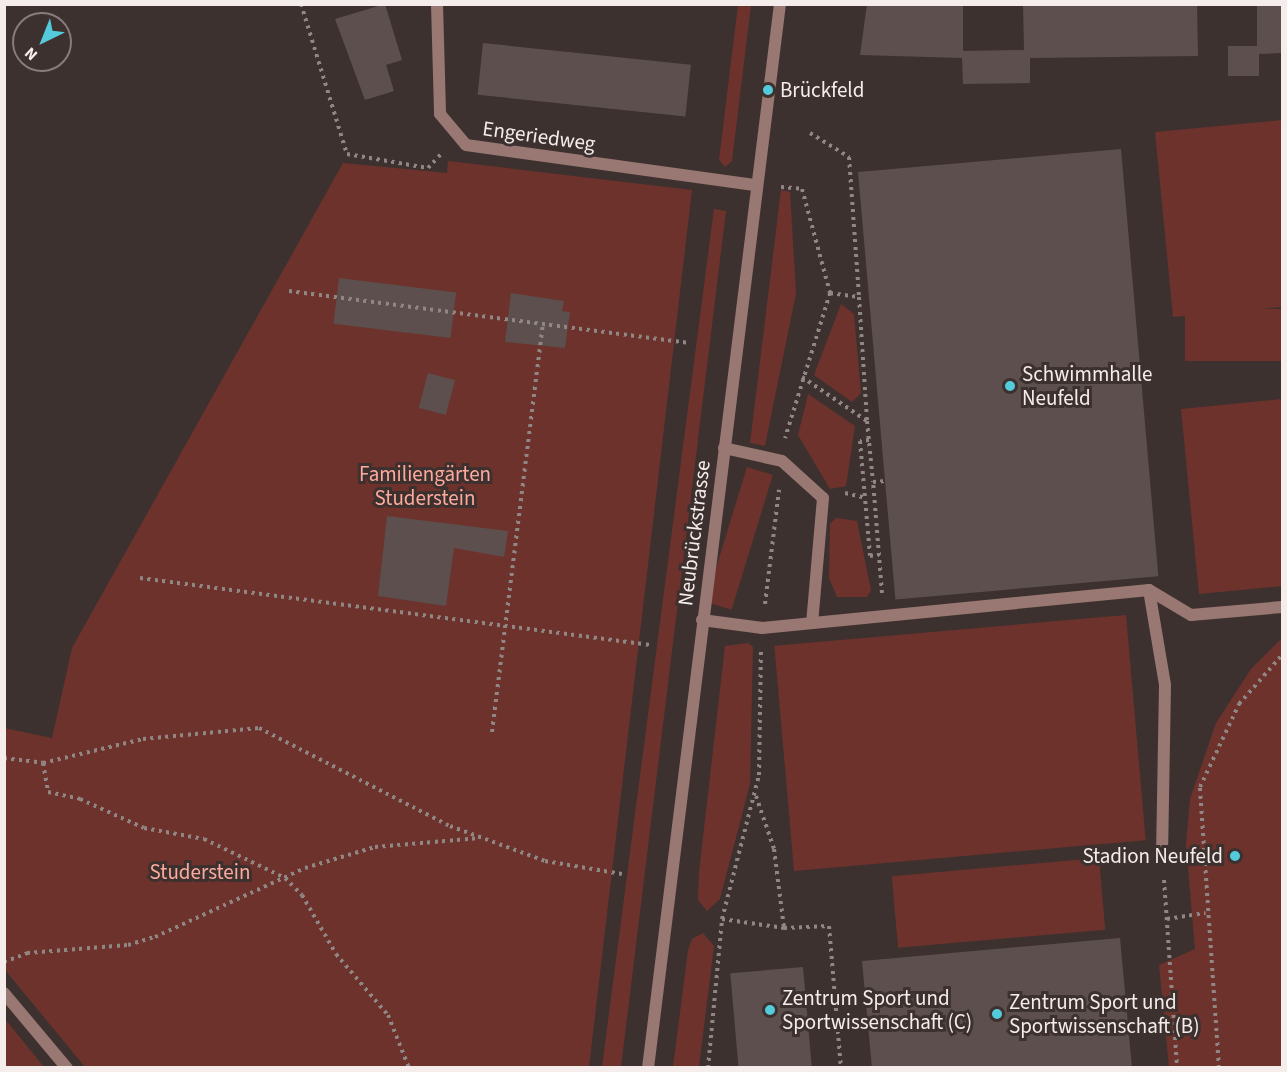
<!DOCTYPE html>
<meta charset="utf-8">
<style>
body{margin:0}
#map{position:relative;width:1287px;height:1072px;overflow:hidden;background:#3d312f;font-family:"Source Sans 3",sans-serif}
div>[style]{position:absolute}
.green>*{inset:0;background:#6d322c;transform-origin:0 0}
.building>*{inset:0;background:#5c4f4d;transform-origin:0 0}
.path>*{height:4px;margin-top:-2px;transform-origin:0;background:repeating-linear-gradient(90deg,#908684 0 3px,transparent 0 7.5px)}
.lane>*{height:12px;margin:-6px;padding:0 6px;transform-origin:6px;border-radius:6px;background:#997772}
.street>*{height:12px;margin:-6px;padding:0 6px;transform-origin:6px;border-radius:6px;background:#997772}
.dots>*{width:16px;height:16px;translate:-50% -50%;box-sizing:border-box;border:3px solid #3d312f;border-radius:50%}
span{translate:-50% -50%;white-space:nowrap;text-align:center;line-height:1.15;-webkit-text-stroke:6px #3d312f;paint-order:stroke}
.poi-label{font-size:21px;color:#f5edeb}
.left{translate:0 -50%;text-align:left}
.right{translate:-100% -50%;text-align:right}
.street-label{font-size:21px;color:#f5edeb}
.park-label{font-size:21px;color:#fda99d}
.frame{position:absolute;inset:0;border:6px solid #f5edeb;pointer-events:none}
.north{position:absolute;left:12px;top:12px;width:60px;height:60px;box-sizing:border-box;background:#3d312f;border:2px solid #877c7a;border-radius:50%;rotate:223deg;font-size:16px;font-weight:700;line-height:24px;text-align:center;color:#f5edeb}
.north::after{content:'';display:block;margin:auto;width:21px;height:27px;background:#53cbdb;clip-path:polygon(50% 0,100% 100%,50% 72%,0 100%)}
</style>
<div id="map">
<div class="green">
<i style="clip-path:polygon(738px 5px,751px 5px,732px 161px,725px 167px,719px 160px)"></i>
<i style="clip-path:polygon(1282px 120px,1282px 307px,1173px 317px,1155px 132px)"></i>
<i style="clip-path:polygon(448px 161px,692px 190px,589px 1067px,85px 1067px,5px 970px,4px 728px,52px 738px,72px 648px,343px 163px,447px 173px)"></i>
<i style="clip-path:polygon(781px 190px,790px 192px,796px 293px,765px 446px,750px 443px)"></i>
<i style="clip-path:polygon(714px 209px,726px 211px,621px 1067px,602px 1067px)"></i>
<i style="clip-path:polygon(841px 304px,854px 314px,861px 393px,852px 402px,814px 375px)"></i>
<i style="left:1282px;top:309px;width:52px;height:97px;rotate:90deg"></i>
<i style="clip-path:polygon(808px 394px,855px 426px,846px 486px,830px 489px,798px 435px)"></i>
<i style="clip-path:polygon(1282px 399px,1282px 586px,1199px 594px,1181px 409px)"></i>
<i style="left:747px;top:467px;width:27px;height:141px;rotate:17deg"></i>
<i style="clip-path:polygon(836px 518px,857px 521px,871px 590px,867px 597px,837px 597px,829px 578px,830px 524px)"></i>
<i style="left:1126px;top:615px;width:226px;height:353px;rotate:85deg"></i>
<i style="clip-path:polygon(1282px 638px,1282px 1067px,1169px 1067px,1159px 965px,1195px 949px,1186px 844px,1190px 799px,1216px 723px,1251px 669px)"></i>
<i style="clip-path:polygon(748px 643px,753px 647px,750px 784px,720px 899px,707px 911px,698px 900px,699px 872px,725px 646px)"></i>
<i style="left:1099px;top:858px;width:72px;height:208px;rotate:85deg"></i>
<i style="clip-path:polygon(703px 933px,714px 946px,699px 1067px,673px 1067px,688px 950px,692px 939px)"></i>
<i style="clip-path:polygon(5px 1019px,44px 1067px,5px 1067px)"></i>
</div>
<div class="building">
<i style="clip-path:polygon(385px 4px,402px 60px,386px 65px,394px 91px,365px 100px,335px 19px)"></i>
<i style="clip-path:polygon(867px 4px,963px 4px,963px 51px,1024px 50px,1023px 4px,1197px 4px,1198px 56px,1030px 58px,1030px 83px,963px 84px,962px 58px,860px 55px)"></i>
<i style="clip-path:polygon(1257px 4px,1282px 4px,1282px 53px,1259px 54px,1259px 76px,1228px 76px,1228px 46px,1257px 46px)"></i>
<i style="left:483px;top:43px;width:209px;height:52px;rotate:6deg"></i>
<i style="left:1121px;top:149px;width:429px;height:264px;rotate:85deg"></i>
<i style="left:339px;top:278px;width:118px;height:46px;rotate:7deg"></i>
<i style="clip-path:polygon(511px 293px,564px 301px,562px 311px,570px 312px,565px 348px,505px 342px)"></i>
<i style="left:428px;top:373px;width:28px;height:36px;rotate:15deg"></i>
<i style="clip-path:polygon(387px 516px,508px 531px,504px 557px,454px 548px,446px 606px,378px 596px)"></i>
<i style="clip-path:polygon(1120px 938px,1132px 1068px,872px 1068px,862px 961px)"></i>
<i style="left:803px;top:967px;width:101px;height:73px;rotate:85deg"></i>
</div>
<div class="path">
<i style="left:301px;top:4px;width:157px;rotate:73deg"></i>
<i style="left:347px;top:154px;width:82px;rotate:9.8deg"></i>
<i style="left:428px;top:168px;width:22px;rotate:-47deg"></i>
<i style="left:810px;top:133px;width:46px;rotate:31.6deg"></i>
<i style="left:849px;top:157px;width:140px;rotate:85.9deg"></i>
<i style="left:781px;top:187px;width:21px;rotate:5deg"></i>
<i style="left:802px;top:189px;width:108px;rotate:74.9deg"></i>
<i style="left:830px;top:293px;width:152px;rotate:107.2deg"></i>
<i style="left:289px;top:291px;width:402px;rotate:7.4deg"></i>
<i style="left:830px;top:293px;width:29px;rotate:8deg"></i>
<i style="left:859px;top:297px;width:124px;rotate:86.3deg"></i>
<i style="left:802px;top:377px;width:78px;rotate:34.1deg"></i>
<i style="left:867px;top:421px;width:61px;rotate:84.4deg"></i>
<i style="left:869px;top:440px;width:9px;rotate:174deg"></i>
<i style="left:860px;top:441px;width:115px;rotate:85deg"></i>
<i style="left:870px;top:556px;width:9px;rotate:-6deg"></i>
<i style="left:845px;top:493px;width:22px;rotate:13deg"></i>
<i style="left:140px;top:578px;width:515px;rotate:7.47deg"></i>
<i style="left:882px;top:593px;width:111px;rotate:-94.6deg"></i>
<i style="left:873px;top:482px;width:13px;rotate:-4deg"></i>
<i style="left:765px;top:604px;width:115px;rotate:-83deg"></i>
<i style="left:492px;top:732px;width:411px;rotate:-82.9deg"></i>
<i style="left:4px;top:758px;width:39px;rotate:7deg"></i>
<i style="left:43px;top:763px;width:103px;rotate:-13.5deg"></i>
<i style="left:143px;top:739px;width:117px;rotate:-5.4deg"></i>
<i style="left:259px;top:728px;width:215px;rotate:27.2deg"></i>
<i style="left:450px;top:826px;width:101px;rotate:20.2deg"></i>
<i style="left:545px;top:861px;width:78px;rotate:9.6deg"></i>
<i style="left:43px;top:763px;width:29px;rotate:80deg"></i>
<i style="left:48px;top:792px;width:33px;rotate:12deg"></i>
<i style="left:80px;top:799px;width:70px;rotate:24.4deg"></i>
<i style="left:144px;top:828px;width:61px;rotate:10.4deg"></i>
<i style="left:204px;top:839px;width:90px;rotate:25.7deg"></i>
<i style="left:285px;top:878px;width:24px;rotate:45deg"></i>
<i style="left:302px;top:895px;width:68px;rotate:60deg"></i>
<i style="left:336px;top:954px;width:80px;rotate:49.6deg"></i>
<i style="left:388px;top:1015px;width:57px;rotate:68.4deg"></i>
<i style="left:756px;top:796px;width:56px;rotate:71.2deg"></i>
<i style="left:774px;top:849px;width:80px;rotate:82.8deg"></i>
<i style="left:1164px;top:880px;width:188px;rotate:86deg"></i>
<i style="left:722px;top:919px;width:63px;rotate:8.3deg"></i>
<i style="left:784px;top:928px;width:45px;rotate:-2.5deg"></i>
<i style="left:829px;top:926px;width:143px;rotate:85.2deg"></i>
<i style="left:1167px;top:919px;width:39px;rotate:-9deg"></i>
<i style="left:4px;top:962px;width:25px;rotate:-21deg"></i>
<i style="left:27px;top:953px;width:101px;rotate:-4.5deg"></i>
<i style="left:128px;top:945px;width:28px;rotate:-17deg"></i>
<i style="left:155px;top:937px;width:165px;rotate:-24.7deg"></i>
<i style="left:305px;top:868px;width:73px;rotate:-16.7deg"></i>
<i style="left:375px;top:847px;width:105px;rotate:-4.9deg"></i>
<i style="left:708px;top:1068px;width:150px;rotate:-84.6deg"></i>
<i style="left:722px;top:919px;width:149px;rotate:-75.6deg"></i>
<i style="left:759px;top:775px;width:124px;rotate:-89.1deg"></i>
<i style="left:1219px;top:1068px;width:282px;rotate:-93.9deg"></i>
<i style="left:1200px;top:787px;width:92px;rotate:-64.8deg"></i>
<i style="left:1239px;top:704px;width:65px;rotate:-48.7deg"></i>
</div>
<div class="lane">
<i style="left:724px;top:448px;width:59px;rotate:12.6deg"></i>
<i style="left:782px;top:461px;width:55px;rotate:42.1deg"></i>
<i style="left:823px;top:498px;width:125px;rotate:95deg"></i>
<i style="left:1149px;top:590px;width:96px;rotate:80.4deg"></i>
<i style="left:1165px;top:685px;width:173px;rotate:91deg"></i>
<i style="left:702px;top:620px;width:61px;rotate:7.6deg"></i>
<i style="left:762px;top:628px;width:389px;rotate:-5.6deg"></i>
<i style="left:1149px;top:590px;width:49px;rotate:30.8deg"></i>
<i style="left:1191px;top:615px;width:91px;rotate:-5deg"></i>
</div>
<div class="street">
<i style="left:437px;top:4px;width:110px;rotate:88.4deg"></i>
<i style="left:440px;top:114px;width:40px;rotate:50deg"></i>
<i style="left:466px;top:145px;width:293px;rotate:7.9deg"></i>
<i style="left:4px;top:993px;width:98px;rotate:50deg"></i>
<i style="left:648px;top:1068px;width:1072px;rotate:-82.93deg"></i>
</div>
<div class="dots">
<i style="left:768px;top:90px;background:#53cbdb"></i>
<i style="left:1010px;top:386px;background:#53cbdb"></i>
<i style="left:1235px;top:856px;background:#53cbdb"></i>
<i style="left:770px;top:1010px;background:#53cbdb"></i>
<i style="left:997px;top:1014px;background:#53cbdb"></i>
</div>
<div class="poi-label">
<span class="left" style="left:780px;top:90px">Brückfeld</span>
<span class="left" style="left:1022px;top:386px">Schwimmhalle<br>Neufeld</span>
<span class="right" style="left:1223px;top:856px">Stadion Neufeld</span>
<span class="left" style="left:782px;top:1010px">Zentrum Sport und<br>Sportwissenschaft (C)</span>
<span class="left" style="left:1009px;top:1014px">Zentrum Sport und<br>Sportwissenschaft (B)</span>
</div>
<div class="street-label">
<span style="left:539px;top:136px;rotate:8deg">Engeriedweg</span>
<span style="left:694px;top:533px;rotate:-83deg">Neubrückstrasse</span>
</div>
<div class="park-label">
<span style="left:425px;top:486px">Familiengärten<br>Studerstein</span>
<span style="left:200px;top:872px">Studerstein</span>
</div>
<div class="frame"></div>
<div class="north">N</div>
</div>
